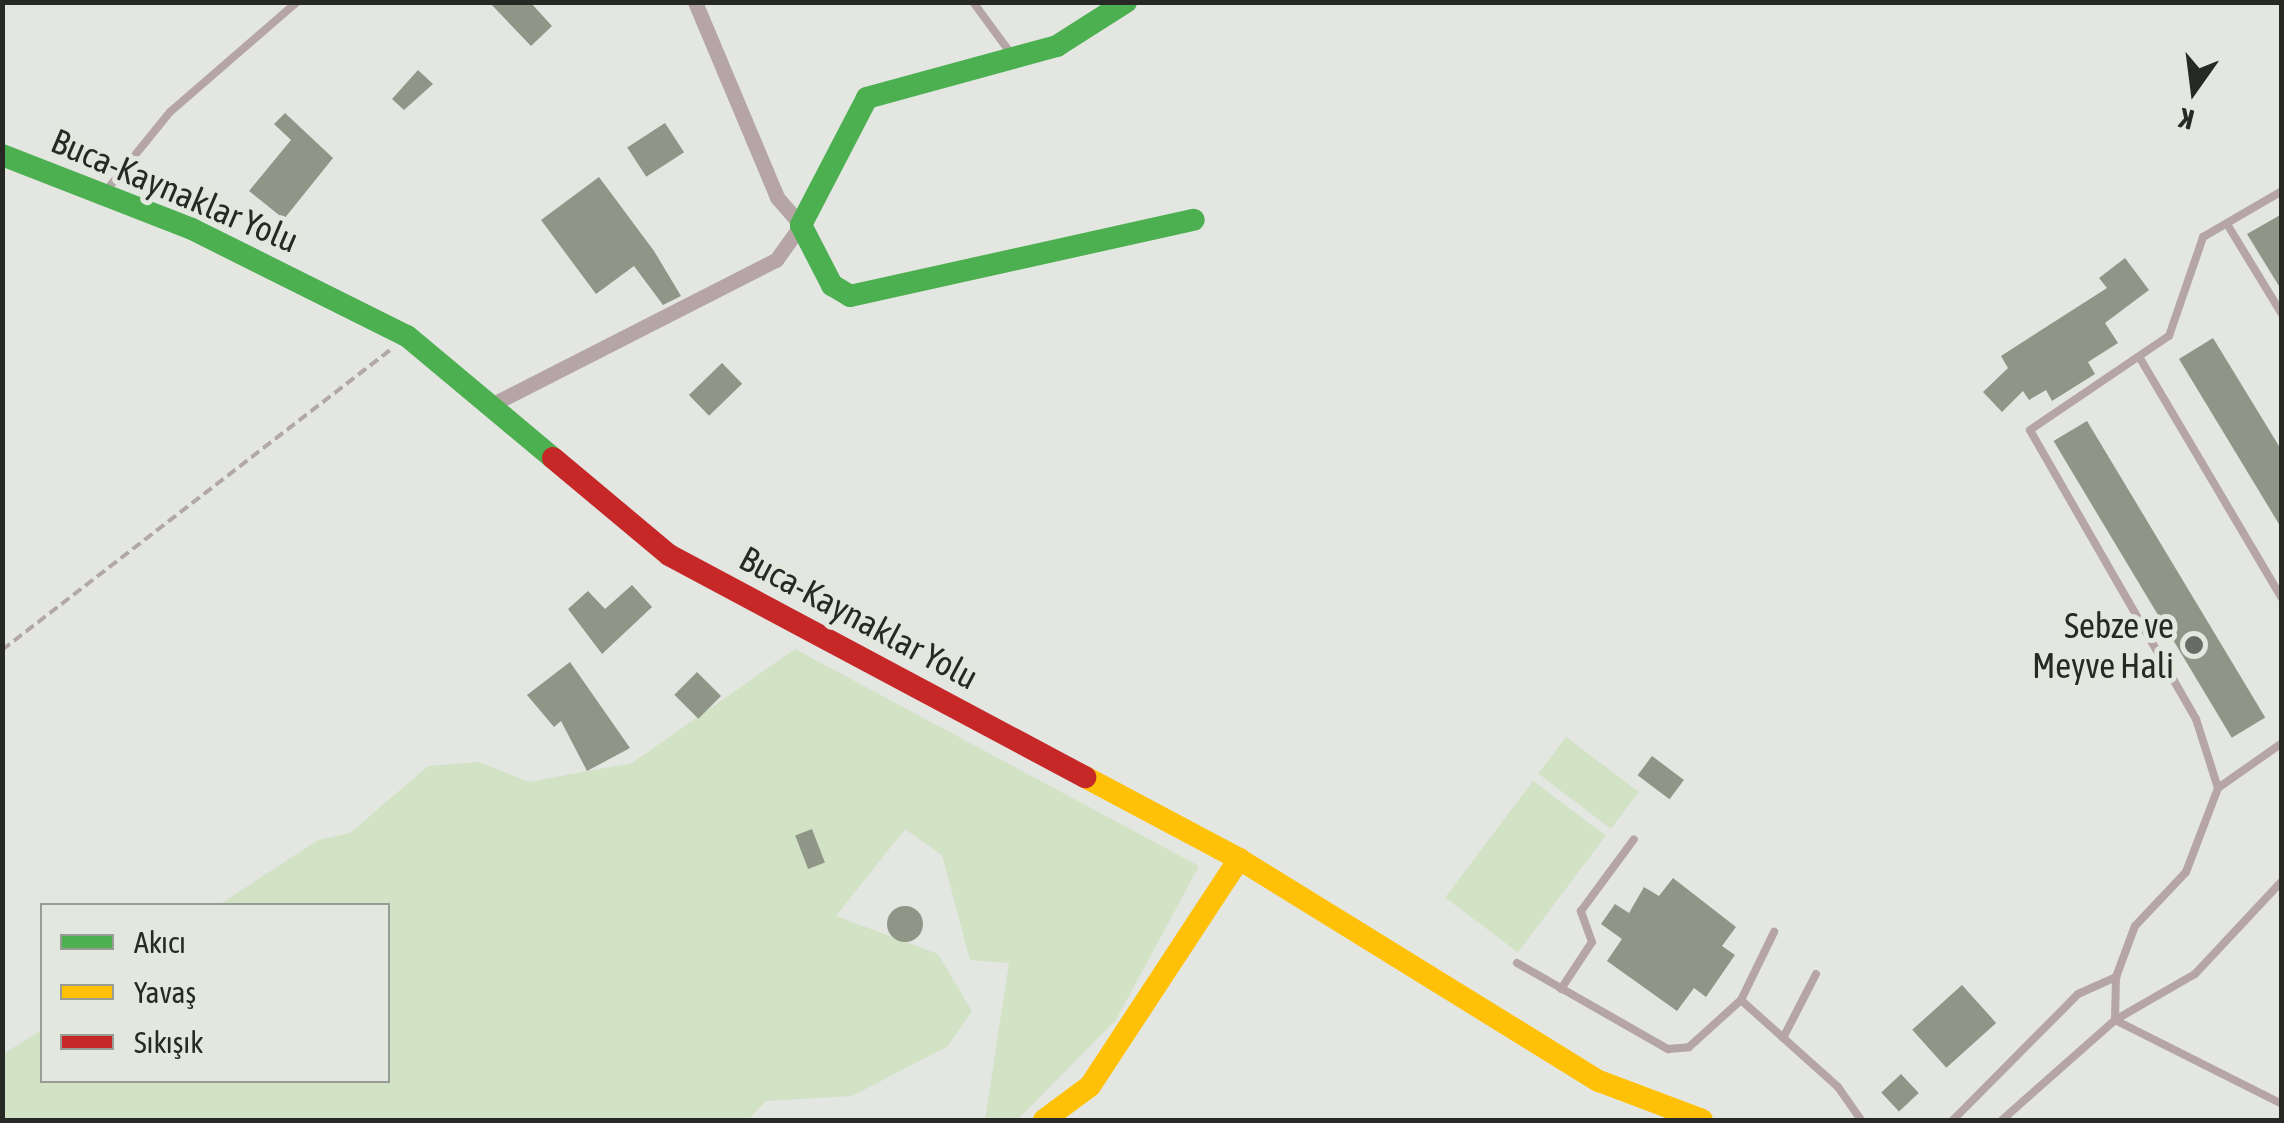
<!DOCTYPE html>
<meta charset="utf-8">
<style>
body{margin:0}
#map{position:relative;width:2284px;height:1123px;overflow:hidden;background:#e3e6e1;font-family:"Asap Condensed",sans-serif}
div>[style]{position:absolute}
.green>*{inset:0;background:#d2e2c5;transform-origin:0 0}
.building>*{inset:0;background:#8f9688;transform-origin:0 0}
.round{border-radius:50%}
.path>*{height:4px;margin-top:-2px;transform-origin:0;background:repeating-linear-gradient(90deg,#b2a8a8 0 10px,transparent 0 15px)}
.lane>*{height:8px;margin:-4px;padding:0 4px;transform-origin:4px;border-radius:4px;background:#b6a5a7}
.street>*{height:15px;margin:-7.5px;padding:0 7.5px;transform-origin:7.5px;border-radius:7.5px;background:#b6a5a7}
.fast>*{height:22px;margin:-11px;padding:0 11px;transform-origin:11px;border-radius:11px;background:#4caf50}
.slow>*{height:22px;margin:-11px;padding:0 11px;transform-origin:11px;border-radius:11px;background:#ffc107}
.jam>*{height:22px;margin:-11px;padding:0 11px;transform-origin:11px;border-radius:11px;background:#c62828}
.dots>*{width:28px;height:28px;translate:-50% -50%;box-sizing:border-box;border:5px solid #e3e8df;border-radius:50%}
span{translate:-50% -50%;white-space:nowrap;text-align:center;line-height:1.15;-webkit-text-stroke:10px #e3e8df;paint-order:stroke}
.street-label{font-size:35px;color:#272925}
.poi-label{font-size:35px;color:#272925}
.right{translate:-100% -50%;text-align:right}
.frame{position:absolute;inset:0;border:5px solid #272925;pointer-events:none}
.legend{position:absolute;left:40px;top:903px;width:350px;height:180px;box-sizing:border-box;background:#e3e8df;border:2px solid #989c95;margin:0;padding:12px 18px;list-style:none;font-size:30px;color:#272925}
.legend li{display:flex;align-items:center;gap:20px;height:50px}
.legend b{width:50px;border:2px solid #989c95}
.north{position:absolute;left:2144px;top:40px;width:100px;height:100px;-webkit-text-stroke:8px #e3e8df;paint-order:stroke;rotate:194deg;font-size:28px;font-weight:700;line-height:40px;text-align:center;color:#272925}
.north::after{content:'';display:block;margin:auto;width:35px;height:45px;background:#272925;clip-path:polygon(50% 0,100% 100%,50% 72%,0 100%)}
</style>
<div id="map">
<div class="green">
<i style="clip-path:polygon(795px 649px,1199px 866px,1116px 1020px,1017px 1120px,985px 1120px,1009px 963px,970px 960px,942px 855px,905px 829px,836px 916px,938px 954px,972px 1011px,948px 1046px,852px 1096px,766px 1101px,748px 1120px,3px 1120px,3px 1054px,42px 1030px,42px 1080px,388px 1080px,388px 906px,219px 905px,318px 840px,350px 833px,428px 766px,479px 762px,529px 782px,632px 763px)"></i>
<i style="left:1566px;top:737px;width:91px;height:46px;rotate:37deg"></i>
<i style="left:1533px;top:781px;width:91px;height:146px;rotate:37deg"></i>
</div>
<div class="building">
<i style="clip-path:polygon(489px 2px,530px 2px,552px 26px,531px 46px)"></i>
<i style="clip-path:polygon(418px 70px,433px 84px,404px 110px,392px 99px)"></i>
<i style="clip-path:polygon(285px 113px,333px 158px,284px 219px,249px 191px,291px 140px,274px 124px)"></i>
<i style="left:665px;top:123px;width:35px;height:45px;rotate:57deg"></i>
<i style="clip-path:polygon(599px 177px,654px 251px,681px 296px,663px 305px,634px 266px,596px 294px,541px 220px)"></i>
<i style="clip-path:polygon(2282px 214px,2282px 291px,2247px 234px)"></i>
<i style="clip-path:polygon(2125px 258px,2149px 290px,2105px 323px,2118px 343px,2088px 362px,2095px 374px,2052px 401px,2046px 390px,2029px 400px,2023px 391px,2002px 412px,1983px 392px,2008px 368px,2001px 356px,2107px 288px,2099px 278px)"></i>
<i style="clip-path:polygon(2213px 338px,2282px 451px,2282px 529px,2179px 359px)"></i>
<i style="left:722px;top:363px;width:29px;height:46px;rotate:46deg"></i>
<i style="left:2087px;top:421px;width:346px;height:39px;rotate:59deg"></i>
<i style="clip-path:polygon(632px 585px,652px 607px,602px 654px,568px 609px,588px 591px,605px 609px)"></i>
<i style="clip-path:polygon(570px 662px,630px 748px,587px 771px,561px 721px,554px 727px,527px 695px)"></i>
<i style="left:697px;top:672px;width:34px;height:32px;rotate:45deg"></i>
<i style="left:1652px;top:756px;width:40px;height:24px;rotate:37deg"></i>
<i style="left:812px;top:829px;width:36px;height:18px;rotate:69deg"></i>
<i style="clip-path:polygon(1673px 878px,1736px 927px,1722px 946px,1735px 955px,1706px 997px,1694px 988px,1677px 1011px,1607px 961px,1622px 939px,1601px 924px,1615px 904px,1629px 913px,1644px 887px,1659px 896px)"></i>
<i class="round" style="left:887px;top:906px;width:36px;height:36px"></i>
<i style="left:1962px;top:985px;width:51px;height:67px;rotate:48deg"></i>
<i style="left:1901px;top:1074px;width:26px;height:27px;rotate:47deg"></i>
</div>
<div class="path">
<i style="left:2px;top:650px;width:490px;rotate:-37.7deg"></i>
</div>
<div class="lane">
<i style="left:973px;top:2px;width:66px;rotate:53.7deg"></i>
<i style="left:105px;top:192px;width:103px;rotate:-50.9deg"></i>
<i style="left:170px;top:112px;width:168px;rotate:-40.9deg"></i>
<i style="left:2227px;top:224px;width:105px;rotate:58.6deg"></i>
<i style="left:2141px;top:360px;width:277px;rotate:59.4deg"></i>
<i style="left:2218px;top:788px;width:78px;rotate:-35.1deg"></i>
<i style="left:1517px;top:963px;width:174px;rotate:29.7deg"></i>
<i style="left:1668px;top:1049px;width:21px;rotate:-5deg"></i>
<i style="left:1689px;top:1047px;width:70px;rotate:-42.1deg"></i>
<i style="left:1741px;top:1000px;width:130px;rotate:41.9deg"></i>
<i style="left:1838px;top:1087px;width:40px;rotate:55.1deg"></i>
<i style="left:1561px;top:989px;width:56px;rotate:-56.6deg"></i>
<i style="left:1592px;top:942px;width:33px;rotate:-110deg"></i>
<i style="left:1581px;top:911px;width:89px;rotate:-53.6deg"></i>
<i style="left:1741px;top:1000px;width:76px;rotate:-64.1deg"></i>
<i style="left:2115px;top:1020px;width:43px;rotate:-88.7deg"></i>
<i style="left:2116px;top:977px;width:54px;rotate:-69.6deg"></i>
<i style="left:2135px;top:926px;width:74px;rotate:-46.6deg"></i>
<i style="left:2186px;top:872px;width:90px;rotate:-69.1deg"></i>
<i style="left:2218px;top:788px;width:72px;rotate:-107.7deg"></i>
<i style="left:2196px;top:719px;width:333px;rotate:-119.9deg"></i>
<i style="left:2030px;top:430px;width:168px;rotate:-34.1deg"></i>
<i style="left:2169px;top:336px;width:105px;rotate:-71deg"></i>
<i style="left:2203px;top:237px;width:91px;rotate:-30.2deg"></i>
<i style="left:2115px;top:1020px;width:187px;rotate:26.7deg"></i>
<i style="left:1783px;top:1038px;width:72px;rotate:-62.7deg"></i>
<i style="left:1953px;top:1120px;width:177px;rotate:-45.2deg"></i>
<i style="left:2078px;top:994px;width:42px;rotate:-24.1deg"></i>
<i style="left:2002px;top:1120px;width:151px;rotate:-41.5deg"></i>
<i style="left:2115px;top:1020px;width:92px;rotate:-29.9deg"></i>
<i style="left:2195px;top:974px;width:127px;rotate:-46.9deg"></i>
</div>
<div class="street">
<i style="left:493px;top:404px;width:318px;rotate:-27deg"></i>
<i style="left:776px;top:260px;width:43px;rotate:-54.5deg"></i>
<i style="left:801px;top:225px;width:37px;rotate:-131deg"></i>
<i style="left:777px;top:197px;width:212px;rotate:-112.8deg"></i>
</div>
<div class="fast">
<i style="left:1126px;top:2px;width:82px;rotate:147.5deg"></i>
<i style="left:1057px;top:46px;width:197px;rotate:164.7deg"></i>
<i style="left:867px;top:98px;width:143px;rotate:117.5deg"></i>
<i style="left:801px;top:225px;width:68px;rotate:62.7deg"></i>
<i style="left:832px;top:285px;width:21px;rotate:31deg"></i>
<i style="left:850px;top:296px;width:352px;rotate:-12.5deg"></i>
<i style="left:2px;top:155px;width:204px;rotate:21.3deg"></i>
<i style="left:192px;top:229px;width:240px;rotate:26.5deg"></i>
<i style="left:407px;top:336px;width:190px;rotate:39.9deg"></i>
</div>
<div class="slow">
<i style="left:1085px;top:777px;width:174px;rotate:28deg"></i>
<i style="left:1239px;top:859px;width:423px;rotate:31.7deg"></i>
<i style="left:1599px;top:1081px;width:110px;rotate:20.7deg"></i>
<i style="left:1044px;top:1120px;width:57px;rotate:-36.5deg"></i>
<i style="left:1090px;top:1086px;width:272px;rotate:-56.7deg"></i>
</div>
<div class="jam">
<i style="left:553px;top:458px;width:151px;rotate:39.9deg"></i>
<i style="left:669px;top:555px;width:472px;rotate:28.1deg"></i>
</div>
<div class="dots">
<i style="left:2194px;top:645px;background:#696b67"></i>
</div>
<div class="street-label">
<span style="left:175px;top:190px;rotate:23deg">Buca-Kaynaklar Yolu</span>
<span style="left:859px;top:617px;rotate:28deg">Buca-Kaynaklar Yolu</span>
</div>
<div class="poi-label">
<span class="right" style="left:2174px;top:645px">Sebze ve<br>Meyve Hali</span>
</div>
<div class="frame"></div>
<ul class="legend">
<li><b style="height:12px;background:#4caf50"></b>Akıcı</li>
<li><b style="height:12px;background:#ffc107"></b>Yavaş</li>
<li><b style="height:12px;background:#c62828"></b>Sıkışık</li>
</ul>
<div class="north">K</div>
</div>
